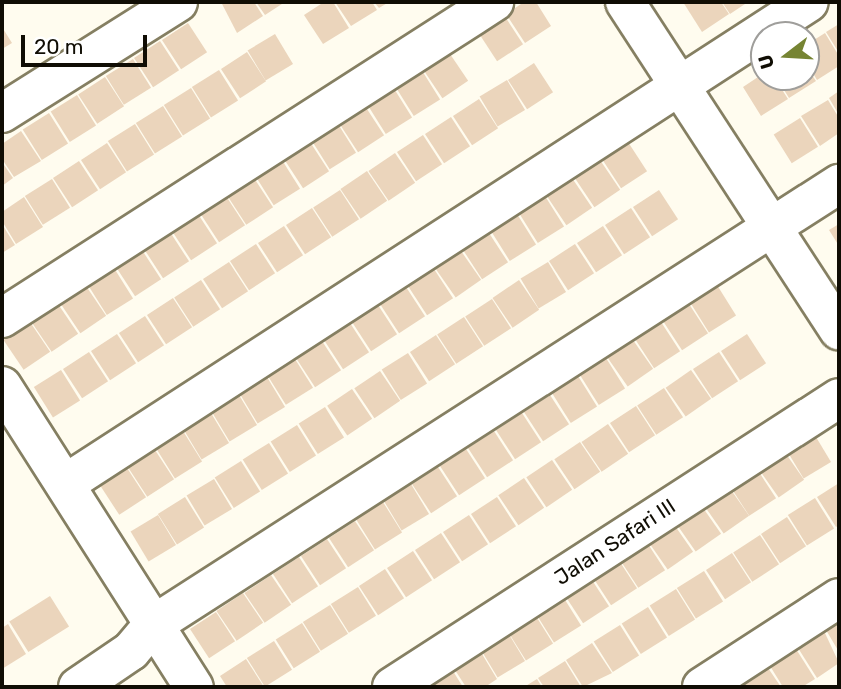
<!DOCTYPE html>
<style>
body{margin:0}
#map{position:relative;width:841px;height:689px;overflow:hidden;background:#fffcef;font-family:Rubik,sans-serif}
div>[style]{position:absolute}
.building>*{inset:0;background:#ebd5bc;transform-origin:0 0}
.roads{filter:drop-shadow(2px 0 #857f62) drop-shadow(-2px 0 #857f62) drop-shadow(0 2px #857f62) drop-shadow(0 -2px #857f62)}
.street>*{height:38px;margin:-19px;padding:0 19px;transform-origin:19px;border-radius:19px;background:#fff}
span{translate:-50% -50%;white-space:nowrap;text-align:center;line-height:1.15;-webkit-text-stroke:6px #fff;paint-order:stroke}
.street-label{font-size:21px;color:#100d04}
.frame{position:absolute;inset:0;border:4px solid #100d04;pointer-events:none}
.north{position:absolute;left:750px;top:21px;width:70px;height:70px;box-sizing:border-box;background:#fff;border:2px solid #9f9e9b;border-radius:50%;rotate:253deg;font-size:19px;font-weight:700;line-height:28px;text-align:center;color:#100d04}
.north::after{content:'';display:block;margin:auto;width:24px;height:32px;background:#768433;clip-path:polygon(50% 0,100% 100%,50% 72%,0 100%)}
.scale{position:absolute;left:21px;top:35px;width:126px;height:32px;box-sizing:border-box;border:4px solid #100d04;border-top:0;padding-left:9px;font-size:21px;line-height:24px;white-space:nowrap;color:#100d04;-webkit-text-stroke:5px #fff;paint-order:stroke}
</style>
<div id="map">
<div class="building">
<i style="clip-path:polygon(221px 2px,254px 2px,263px 16px,237px 33px)"></i>
<i style="clip-path:polygon(256px 2px,285px 2px,265px 15px)"></i>
<i style="clip-path:polygon(324px 2px,333px 2px,349px 28px,323px 44px,304px 15px)"></i>
<i style="clip-path:polygon(335px 2px,372px 2px,377px 10px,351px 26px)"></i>
<i style="clip-path:polygon(374px 2px,389px 2px,379px 8px)"></i>
<i style="clip-path:polygon(524px 2px,536px 2px,551px 26px,525px 43px,506px 14px)"></i>
<i style="clip-path:polygon(683px 2px,721px 2px,729px 14px,702px 32px)"></i>
<i style="clip-path:polygon(722px 2px,748px 2px,730px 14px)"></i>
<i style="left:504px;top:15px;width:35px;height:31px;rotate:57deg"></i>
<i style="left:188px;top:23px;width:35px;height:31px;rotate:57deg"></i>
<i style="clip-path:polygon(839px 24px,839px 53px,826px 32px)"></i>
<i style="clip-path:polygon(2px 27px,12px 43px,2px 49px)"></i>
<i style="clip-path:polygon(825px 33px,839px 56px,839px 66px,817px 80px,806px 62px,806px 45px)"></i>
<i style="left:275px;top:34px;width:35px;height:32px;rotate:59deg"></i>
<i style="left:160px;top:41px;width:35px;height:31px;rotate:57deg"></i>
<i style="left:448px;top:51px;width:36px;height:31px;rotate:56deg"></i>
<i style="left:247px;top:52px;width:35px;height:31px;rotate:57deg"></i>
<i style="left:133px;top:59px;width:34px;height:32px;rotate:58deg"></i>
<i style="left:534px;top:63px;width:35px;height:31px;rotate:57deg"></i>
<i style="clip-path:polygon(806px 66px,816px 81px,789px 98px,776px 77px,806px 77px)"></i>
<i style="left:421px;top:69px;width:36px;height:31px;rotate:58deg"></i>
<i style="left:219px;top:70px;width:36px;height:32px;rotate:58deg"></i>
<i style="clip-path:polygon(764px 73px,764px 77px,774px 77px,788px 99px,761px 116px,743px 87px)"></i>
<i style="left:105px;top:77px;width:35px;height:32px;rotate:57deg"></i>
<i style="left:507px;top:80px;width:35px;height:32px;rotate:59deg"></i>
<i style="left:393px;top:87px;width:36px;height:31px;rotate:58deg"></i>
<i style="left:191px;top:88px;width:36px;height:32px;rotate:58deg"></i>
<i style="clip-path:polygon(839px 91px,839px 115px,829px 98px)"></i>
<i style="left:77px;top:95px;width:36px;height:31px;rotate:58deg"></i>
<i style="left:479px;top:99px;width:35px;height:31px;rotate:57deg"></i>
<i style="clip-path:polygon(828px 100px,839px 118px,839px 133px,820px 146px,801px 116px)"></i>
<i style="left:163px;top:106px;width:36px;height:32px;rotate:58deg"></i>
<i style="left:365px;top:106px;width:35px;height:31px;rotate:57deg"></i>
<i style="left:49px;top:113px;width:36px;height:31px;rotate:58deg"></i>
<i style="left:451px;top:117px;width:35px;height:31px;rotate:57deg"></i>
<i style="left:800px;top:118px;width:34px;height:31px;rotate:58deg"></i>
<i style="left:135px;top:124px;width:36px;height:32px;rotate:58deg"></i>
<i style="left:338px;top:124px;width:34px;height:31px;rotate:58deg"></i>
<i style="clip-path:polygon(21px 131px,41px 161px,14px 177px,2px 159px,2px 144px)"></i>
<i style="left:423px;top:135px;width:35px;height:31px;rotate:57deg"></i>
<i style="left:310px;top:142px;width:35px;height:31px;rotate:57deg"></i>
<i style="left:628px;top:142px;width:35px;height:31px;rotate:57deg"></i>
<i style="left:107px;top:143px;width:35px;height:31px;rotate:57deg"></i>
<i style="left:395px;top:153px;width:36px;height:32px;rotate:56deg"></i>
<i style="left:282px;top:160px;width:34px;height:31px;rotate:58deg"></i>
<i style="left:600px;top:160px;width:36px;height:31px;rotate:56deg"></i>
<i style="left:79px;top:161px;width:35px;height:31px;rotate:57deg"></i>
<i style="clip-path:polygon(2px 162px,13px 178px,2px 186px)"></i>
<i style="left:367px;top:171px;width:36px;height:32px;rotate:56deg"></i>
<i style="left:254px;top:178px;width:35px;height:32px;rotate:57deg"></i>
<i style="left:572px;top:178px;width:36px;height:31px;rotate:56deg"></i>
<i style="left:52px;top:179px;width:34px;height:32px;rotate:58deg"></i>
<i style="left:340px;top:190px;width:35px;height:32px;rotate:57deg"></i>
<i style="left:659px;top:190px;width:35px;height:31px;rotate:57deg"></i>
<i style="left:226px;top:196px;width:35px;height:31px;rotate:57deg"></i>
<i style="left:545px;top:196px;width:36px;height:31px;rotate:58deg"></i>
<i style="clip-path:polygon(24px 197px,43px 227px,16px 244px,2px 221px,2px 212px)"></i>
<i style="left:312px;top:208px;width:35px;height:31px;rotate:57deg"></i>
<i style="left:631px;top:208px;width:35px;height:31px;rotate:57deg"></i>
<i style="left:198px;top:214px;width:35px;height:31px;rotate:57deg"></i>
<i style="left:517px;top:214px;width:36px;height:31px;rotate:58deg"></i>
<i style="clip-path:polygon(2px 224px,15px 245px,2px 253px)"></i>
<i style="clip-path:polygon(839px 224px,839px 246px,829px 230px)"></i>
<i style="left:284px;top:226px;width:35px;height:31px;rotate:57deg"></i>
<i style="left:603px;top:226px;width:35px;height:31px;rotate:57deg"></i>
<i style="left:170px;top:232px;width:35px;height:31px;rotate:57deg"></i>
<i style="left:489px;top:233px;width:35px;height:31px;rotate:57deg"></i>
<i style="left:256px;top:244px;width:35px;height:31px;rotate:57deg"></i>
<i style="left:575px;top:244px;width:35px;height:31px;rotate:57deg"></i>
<i style="left:142px;top:250px;width:35px;height:31px;rotate:57deg"></i>
<i style="left:461px;top:251px;width:35px;height:31px;rotate:55deg"></i>
<i style="left:229px;top:262px;width:35px;height:31px;rotate:57deg"></i>
<i style="left:548px;top:262px;width:35px;height:32px;rotate:59deg"></i>
<i style="left:114px;top:268px;width:36px;height:31px;rotate:58deg"></i>
<i style="left:434px;top:269px;width:35px;height:31px;rotate:57deg"></i>
<i style="left:201px;top:280px;width:35px;height:32px;rotate:57deg"></i>
<i style="left:519px;top:280px;width:36px;height:32px;rotate:56deg"></i>
<i style="left:717px;top:285px;width:36px;height:32px;rotate:58deg"></i>
<i style="left:86px;top:286px;width:36px;height:31px;rotate:56deg"></i>
<i style="left:406px;top:287px;width:35px;height:31px;rotate:57deg"></i>
<i style="left:173px;top:298px;width:35px;height:31px;rotate:57deg"></i>
<i style="left:492px;top:299px;width:35px;height:32px;rotate:57deg"></i>
<i style="left:58px;top:304px;width:36px;height:32px;rotate:56deg"></i>
<i style="left:689px;top:304px;width:35px;height:31px;rotate:57deg"></i>
<i style="left:378px;top:305px;width:35px;height:31px;rotate:57deg"></i>
<i style="left:145px;top:316px;width:35px;height:31px;rotate:57deg"></i>
<i style="left:464px;top:317px;width:35px;height:32px;rotate:57deg"></i>
<i style="left:30px;top:322px;width:36px;height:32px;rotate:56deg"></i>
<i style="left:661px;top:322px;width:35px;height:31px;rotate:57deg"></i>
<i style="left:350px;top:323px;width:35px;height:31px;rotate:57deg"></i>
<i style="left:117px;top:334px;width:35px;height:31px;rotate:57deg"></i>
<i style="left:747px;top:334px;width:35px;height:31px;rotate:57deg"></i>
<i style="left:436px;top:335px;width:35px;height:31px;rotate:57deg"></i>
<i style="left:633px;top:340px;width:35px;height:31px;rotate:55deg"></i>
<i style="left:322px;top:341px;width:35px;height:31px;rotate:57deg"></i>
<i style="left:89px;top:352px;width:35px;height:31px;rotate:57deg"></i>
<i style="left:719px;top:352px;width:35px;height:31px;rotate:57deg"></i>
<i style="left:408px;top:353px;width:36px;height:31px;rotate:58deg"></i>
<i style="left:606px;top:358px;width:36px;height:31px;rotate:58deg"></i>
<i style="left:295px;top:359px;width:34px;height:32px;rotate:58deg"></i>
<i style="left:61px;top:370px;width:36px;height:32px;rotate:58deg"></i>
<i style="left:691px;top:370px;width:35px;height:31px;rotate:55deg"></i>
<i style="left:380px;top:371px;width:36px;height:31px;rotate:56deg"></i>
<i style="left:578px;top:376px;width:36px;height:31px;rotate:58deg"></i>
<i style="left:267px;top:377px;width:35px;height:32px;rotate:59deg"></i>
<i style="left:664px;top:388px;width:35px;height:32px;rotate:57deg"></i>
<i style="left:352px;top:389px;width:36px;height:30px;rotate:56deg"></i>
<i style="left:239px;top:395px;width:35px;height:32px;rotate:59deg"></i>
<i style="left:550px;top:395px;width:35px;height:31px;rotate:57deg"></i>
<i style="left:636px;top:406px;width:35px;height:31px;rotate:57deg"></i>
<i style="left:325px;top:407px;width:36px;height:31px;rotate:58deg"></i>
<i style="left:211px;top:413px;width:35px;height:32px;rotate:59deg"></i>
<i style="left:522px;top:413px;width:35px;height:31px;rotate:57deg"></i>
<i style="left:608px;top:424px;width:36px;height:32px;rotate:56deg"></i>
<i style="left:297px;top:425px;width:36px;height:31px;rotate:58deg"></i>
<i style="left:183px;top:431px;width:36px;height:32px;rotate:58deg"></i>
<i style="left:494px;top:431px;width:35px;height:31px;rotate:57deg"></i>
<i style="left:813px;top:432px;width:35px;height:32px;rotate:59deg"></i>
<i style="left:580px;top:442px;width:36px;height:31px;rotate:56deg"></i>
<i style="left:269px;top:443px;width:36px;height:31px;rotate:58deg"></i>
<i style="left:466px;top:449px;width:35px;height:31px;rotate:57deg"></i>
<i style="left:155px;top:450px;width:35px;height:32px;rotate:57deg"></i>
<i style="left:784px;top:451px;width:35px;height:31px;rotate:55deg"></i>
<i style="left:552px;top:460px;width:36px;height:31px;rotate:56deg"></i>
<i style="left:241px;top:461px;width:36px;height:31px;rotate:58deg"></i>
<i style="left:438px;top:467px;width:35px;height:31px;rotate:57deg"></i>
<i style="left:127px;top:468px;width:35px;height:32px;rotate:57deg"></i>
<i style="left:757px;top:469px;width:35px;height:32px;rotate:57deg"></i>
<i style="left:524px;top:478px;width:36px;height:31px;rotate:56deg"></i>
<i style="left:214px;top:479px;width:35px;height:32px;rotate:59deg"></i>
<i style="clip-path:polygon(839px 483px,839px 525px,836px 527px,817px 497px)"></i>
<i style="left:411px;top:484px;width:35px;height:32px;rotate:59deg"></i>
<i style="left:729px;top:487px;width:35px;height:31px;rotate:55deg"></i>
<i style="left:185px;top:497px;width:36px;height:32px;rotate:58deg"></i>
<i style="left:497px;top:497px;width:35px;height:31px;rotate:57deg"></i>
<i style="left:815px;top:498px;width:36px;height:32px;rotate:58deg"></i>
<i style="left:383px;top:502px;width:36px;height:32px;rotate:58deg"></i>
<i style="left:701px;top:505px;width:35px;height:31px;rotate:55deg"></i>
<i style="left:158px;top:515px;width:35px;height:32px;rotate:59deg"></i>
<i style="left:469px;top:515px;width:35px;height:31px;rotate:57deg"></i>
<i style="left:787px;top:517px;width:35px;height:31px;rotate:57deg"></i>
<i style="left:355px;top:521px;width:35px;height:31px;rotate:57deg"></i>
<i style="left:673px;top:523px;width:35px;height:31px;rotate:55deg"></i>
<i style="left:441px;top:533px;width:35px;height:31px;rotate:57deg"></i>
<i style="left:760px;top:535px;width:35px;height:32px;rotate:57deg"></i>
<i style="left:327px;top:539px;width:35px;height:31px;rotate:57deg"></i>
<i style="left:646px;top:541px;width:35px;height:32px;rotate:57deg"></i>
<i style="left:413px;top:551px;width:35px;height:31px;rotate:57deg"></i>
<i style="left:732px;top:553px;width:35px;height:31px;rotate:57deg"></i>
<i style="left:299px;top:557px;width:35px;height:31px;rotate:57deg"></i>
<i style="left:618px;top:559px;width:35px;height:31px;rotate:57deg"></i>
<i style="left:385px;top:569px;width:35px;height:31px;rotate:57deg"></i>
<i style="left:704px;top:571px;width:36px;height:32px;rotate:58deg"></i>
<i style="left:271px;top:575px;width:36px;height:32px;rotate:56deg"></i>
<i style="left:590px;top:577px;width:35px;height:31px;rotate:57deg"></i>
<i style="left:358px;top:587px;width:34px;height:32px;rotate:58deg"></i>
<i style="left:676px;top:589px;width:36px;height:31px;rotate:58deg"></i>
<i style="left:243px;top:593px;width:36px;height:32px;rotate:56deg"></i>
<i style="left:562px;top:595px;width:36px;height:32px;rotate:58deg"></i>
<i style="left:50px;top:596px;width:36px;height:48px;rotate:58deg"></i>
<i style="left:330px;top:605px;width:34px;height:32px;rotate:58deg"></i>
<i style="left:648px;top:607px;width:36px;height:31px;rotate:58deg"></i>
<i style="left:216px;top:612px;width:35px;height:31px;rotate:57deg"></i>
<i style="left:534px;top:613px;width:36px;height:32px;rotate:58deg"></i>
<i style="clip-path:polygon(839px 621px,839px 652px,826px 630px)"></i>
<i style="left:302px;top:623px;width:34px;height:31px;rotate:58deg"></i>
<i style="clip-path:polygon(8px 624px,26px 654px,2px 669px,2px 628px)"></i>
<i style="left:620px;top:625px;width:36px;height:31px;rotate:58deg"></i>
<i style="left:507px;top:631px;width:35px;height:32px;rotate:59deg"></i>
<i style="clip-path:polygon(824px 631px,839px 663px,817px 678px,798px 648px)"></i>
<i style="left:274px;top:641px;width:34px;height:32px;rotate:58deg"></i>
<i style="clip-path:polygon(592px 643px,612px 673px,583px 687px,566px 660px)"></i>
<i style="clip-path:polygon(479px 649px,497px 679px,485px 687px,466px 687px,453px 667px)"></i>
<i style="clip-path:polygon(796px 649px,815px 679px,802px 687px,783px 687px,770px 666px)"></i>
<i style="clip-path:polygon(246px 659px,264px 687px,227px 687px,220px 676px)"></i>
<i style="clip-path:polygon(565px 661px,581px 687px,544px 687px,538px 678px)"></i>
<i style="clip-path:polygon(451px 668px,463px 687px,426px 687px)"></i>
<i style="clip-path:polygon(768px 668px,781px 687px,744px 687px,742px 684px)"></i>
<i style="clip-path:polygon(537px 679px,542px 687px,524px 687px)"></i>
</div>
<div class="roads">
<div class="street">
<i style="left:625px;top:2px;width:392px;rotate:56.9deg"></i>
<i style="left:2px;top:113px;width:208px;rotate:-32.2deg"></i>
<i style="left:2px;top:318px;width:585px;rotate:-32.71deg"></i>
<i style="left:2px;top:386px;width:357px;rotate:57.5deg"></i>
<i style="left:65px;top:484px;width:886px;rotate:-32.94deg"></i>
<i style="left:78px;top:687px;width:64px;rotate:-34.2deg"></i>
<i style="left:131px;top:651px;width:34px;rotate:-50deg"></i>
<i style="left:153px;top:625px;width:816px;rotate:-32.74deg"></i>
<i style="left:392px;top:687px;width:532px;rotate:-32.88deg"></i>
<i style="left:702px;top:687px;width:163px;rotate:-33deg"></i>
</div>
</div>
<div class="street-label">
<span style="left:615px;top:542px;rotate:-33deg">Jalan Safari III</span>
</div>
<div class="frame"></div>
<div class="north">U</div>
<div class="scale">20 m</div>
</div>
